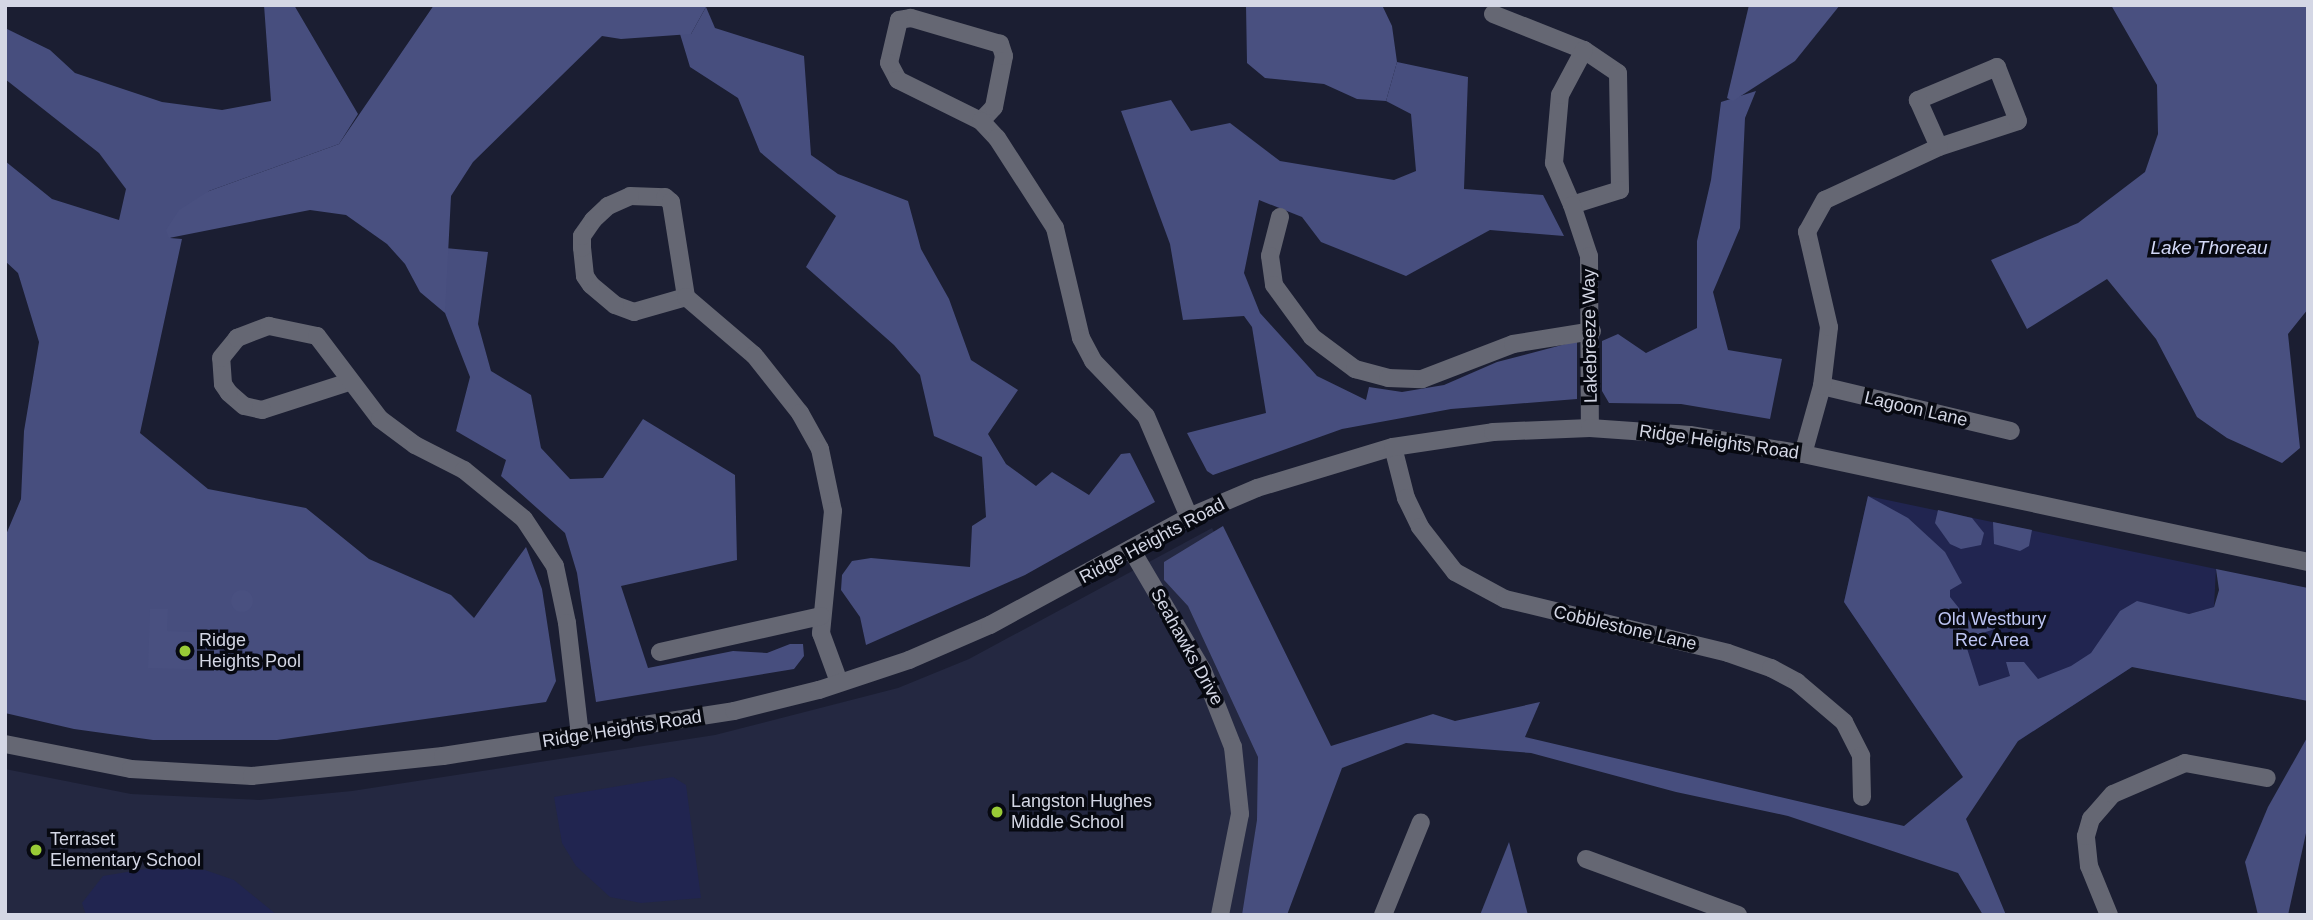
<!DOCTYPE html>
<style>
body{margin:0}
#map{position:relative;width:2313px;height:920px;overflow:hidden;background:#1b1e32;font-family:Arial,sans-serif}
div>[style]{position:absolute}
.built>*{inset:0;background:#242841}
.green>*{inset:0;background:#212550}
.forest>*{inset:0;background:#474e7e}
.water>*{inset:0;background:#495080}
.round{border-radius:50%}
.minor>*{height:18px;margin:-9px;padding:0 9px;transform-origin:9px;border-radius:9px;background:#656773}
.dots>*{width:19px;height:19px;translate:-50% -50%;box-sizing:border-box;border:4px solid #070911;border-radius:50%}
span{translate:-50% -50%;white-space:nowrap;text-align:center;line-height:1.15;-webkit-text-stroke:7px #070911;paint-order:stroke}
.street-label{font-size:18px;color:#d4d7e5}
.park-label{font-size:18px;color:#bdc5f3}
.poi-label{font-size:18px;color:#d4d7e5}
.left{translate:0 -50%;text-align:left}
.water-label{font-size:19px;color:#d2d8f7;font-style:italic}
.frame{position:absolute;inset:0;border:7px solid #d4d7e5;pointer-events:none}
</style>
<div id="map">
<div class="built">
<i style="clip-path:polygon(1212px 528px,1333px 758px,1272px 915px,5px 915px,5px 769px,131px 794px,259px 800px,352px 791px,715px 735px,898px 688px,969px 659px)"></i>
</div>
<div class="green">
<i style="clip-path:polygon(1868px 496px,2216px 569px,2214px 607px,2189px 614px,2170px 610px,2132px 667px,1963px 777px,1844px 602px)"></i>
<i style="clip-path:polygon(673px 777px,686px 785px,701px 898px,641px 903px,610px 897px,576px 866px,562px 843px,554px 797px)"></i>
<i style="clip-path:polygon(145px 869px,205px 870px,234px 880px,277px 915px,86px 915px,82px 903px,103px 876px)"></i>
</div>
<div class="forest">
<i style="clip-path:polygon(264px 5px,294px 5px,358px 114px,339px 144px,209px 191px,170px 238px,182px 239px,140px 433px,208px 489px,306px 508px,369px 559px,451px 595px,474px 618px,526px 547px,542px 589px,556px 681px,546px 702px,277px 740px,153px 740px,74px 729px,5px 713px,5px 537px,21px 499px,24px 431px,39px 342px,18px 273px,5px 261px,5px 161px,52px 199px,119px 220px,126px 189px,99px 153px,5px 79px,5px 28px,50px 50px,75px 73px,162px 102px,222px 110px,271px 101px)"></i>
<i style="clip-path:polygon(706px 7px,715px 28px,804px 56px,811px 155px,838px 174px,908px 201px,921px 249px,949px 299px,971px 360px,1018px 390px,988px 434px,1006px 464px,1036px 486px,1052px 472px,1089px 495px,1121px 454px,1130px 453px,1155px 502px,1025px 575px,866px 645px,860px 617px,841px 590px,842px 575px,852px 561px,871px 558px,970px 567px,972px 526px,986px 517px,982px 457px,934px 436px,920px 375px,894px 345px,806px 267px,836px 216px,760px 152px,738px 98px,690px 67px,680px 34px,691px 34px)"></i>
<i style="clip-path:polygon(1397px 62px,1468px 77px,1464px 189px,1543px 195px,1564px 236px,1490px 230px,1406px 276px,1321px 242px,1302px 217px,1259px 200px,1244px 273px,1260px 313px,1317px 376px,1366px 400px,1369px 387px,1402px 392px,1444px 385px,1497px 362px,1577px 341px,1577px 399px,1451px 409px,1342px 429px,1213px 475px,1207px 471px,1187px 433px,1266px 413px,1252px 327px,1244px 316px,1183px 320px,1170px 244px,1121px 111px,1171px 100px,1191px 131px,1230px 123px,1280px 161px,1394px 180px,1416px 171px,1411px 114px,1386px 101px)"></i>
<i style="clip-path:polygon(1756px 91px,1745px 118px,1740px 228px,1713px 292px,1728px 350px,1782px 359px,1770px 419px,1681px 404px,1609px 403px,1602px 391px,1602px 341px,1618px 334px,1646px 353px,1697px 328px,1697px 241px,1711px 180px,1721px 102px)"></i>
<i style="clip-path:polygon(445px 248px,488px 252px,478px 324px,491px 371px,531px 395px,541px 448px,570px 479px,603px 478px,643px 419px,735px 475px,737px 560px,621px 586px,648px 668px,733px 651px,767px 653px,790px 644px,803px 644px,804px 656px,794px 669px,596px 702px,577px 573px,565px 533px,501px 476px,506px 460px,456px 431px,470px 377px,445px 313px)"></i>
<i style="clip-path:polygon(1868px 496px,1908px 518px,1945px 552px,1962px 583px,1950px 590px,1950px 597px,1975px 628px,1993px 622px,1995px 629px,1964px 639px,1979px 686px,2010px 676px,2006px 662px,2024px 662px,2038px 679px,2071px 666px,2091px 653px,2120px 611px,2137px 601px,2189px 614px,2214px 607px,2219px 590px,2216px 569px,2308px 588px,2308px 701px,2132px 667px,2018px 741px,1966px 819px,2006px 915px,1983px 915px,1958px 873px,1788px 816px,1676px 792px,1531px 753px,1406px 743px,1342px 768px,1287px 915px,1242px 915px,1257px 820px,1258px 757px,1188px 606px,1164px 580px,1164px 562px,1223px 526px,1331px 746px,1433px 714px,1455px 721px,1540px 702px,1525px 737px,1904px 826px,1963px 777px,1844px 602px)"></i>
<i style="clip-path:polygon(1938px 510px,1972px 518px,1984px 533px,1981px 545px,1961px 549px,1950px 544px,1935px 523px)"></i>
<i style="clip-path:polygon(1993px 522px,2032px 530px,2029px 546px,2020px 551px,1994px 544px)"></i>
<i style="clip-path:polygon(2308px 736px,2308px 824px,2288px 915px,2258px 915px,2245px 862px,2268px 807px)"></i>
<i style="clip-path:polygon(1509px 842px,1528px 915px,1480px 915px)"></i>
</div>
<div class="water">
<i style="clip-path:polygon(434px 5px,707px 5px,691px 34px,621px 39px,602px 36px,473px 162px,451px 196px,445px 313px,420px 292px,405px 264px,387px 244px,346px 215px,310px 210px,169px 238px,166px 230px,179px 210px,209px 191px,339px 144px)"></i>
<i style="clip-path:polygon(1246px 5px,1382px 5px,1392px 26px,1397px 62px,1386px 101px,1357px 99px,1324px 84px,1265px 78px,1247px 63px)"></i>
<i style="clip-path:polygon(1749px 5px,1840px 5px,1795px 61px,1733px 101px,1727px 98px)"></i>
<i style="clip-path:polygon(2111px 5px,2308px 5px,2308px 309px,2288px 334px,2300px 448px,2282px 463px,2227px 438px,2197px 417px,2156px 339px,2107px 279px,2027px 329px,1991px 260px,2078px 223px,2145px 172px,2158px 134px,2157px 85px)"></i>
<i class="round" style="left:231px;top:590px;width:22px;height:22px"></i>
<i style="clip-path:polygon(150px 609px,168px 609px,167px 631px,222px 633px,221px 670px,148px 668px)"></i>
</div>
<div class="minor">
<i style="left:1493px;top:14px;width:98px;rotate:21.6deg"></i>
<i style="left:1584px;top:50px;width:41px;rotate:34.1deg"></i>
<i style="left:1618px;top:73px;width:117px;rotate:89deg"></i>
<i style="left:1620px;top:190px;width:50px;rotate:162.6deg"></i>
<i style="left:1572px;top:205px;width:46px;rotate:-113.2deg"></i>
<i style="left:1554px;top:163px;width:68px;rotate:-85deg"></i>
<i style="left:1560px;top:95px;width:51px;rotate:-61.9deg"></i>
<i style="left:981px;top:121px;width:19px;rotate:-47deg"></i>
<i style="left:994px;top:107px;width:52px;rotate:-78.9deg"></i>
<i style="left:1004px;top:56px;width:13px;rotate:-108deg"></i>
<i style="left:1000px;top:44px;width:93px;rotate:-163.7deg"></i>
<i style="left:911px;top:18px;width:12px;rotate:171deg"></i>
<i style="left:899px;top:20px;width:44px;rotate:103.1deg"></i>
<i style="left:889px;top:63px;width:19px;rotate:62deg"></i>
<i style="left:898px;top:80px;width:93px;rotate:26.3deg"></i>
<i style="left:981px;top:121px;width:23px;rotate:47deg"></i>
<i style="left:997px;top:138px;width:107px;rotate:57.2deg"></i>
<i style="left:1055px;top:228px;width:113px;rotate:76.7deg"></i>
<i style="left:1081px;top:338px;width:26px;rotate:62deg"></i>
<i style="left:1093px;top:361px;width:76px;rotate:46.1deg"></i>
<i style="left:1146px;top:416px;width:110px;rotate:66.9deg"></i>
<i style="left:630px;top:196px;width:35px;rotate:2deg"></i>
<i style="left:665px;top:197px;width:8px;rotate:40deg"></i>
<i style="left:671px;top:202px;width:96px;rotate:81deg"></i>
<i style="left:686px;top:297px;width:54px;rotate:163.9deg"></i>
<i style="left:634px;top:312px;width:20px;rotate:-160deg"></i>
<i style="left:615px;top:305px;width:31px;rotate:-140deg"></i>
<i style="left:591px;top:285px;width:11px;rotate:-124deg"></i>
<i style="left:585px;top:276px;width:28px;rotate:-96deg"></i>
<i style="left:582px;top:248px;width:12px;rotate:-90deg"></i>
<i style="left:582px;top:236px;width:19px;rotate:-55deg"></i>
<i style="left:593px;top:220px;width:21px;rotate:-43deg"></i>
<i style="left:608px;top:206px;width:24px;rotate:-24deg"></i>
<i style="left:1572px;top:205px;width:54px;rotate:71.6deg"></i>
<i style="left:1589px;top:256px;width:172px;rotate:89.7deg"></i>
<i style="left:1280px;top:217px;width:40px;rotate:104.4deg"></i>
<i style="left:1270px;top:256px;width:29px;rotate:82deg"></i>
<i style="left:1274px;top:285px;width:64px;rotate:53.8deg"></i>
<i style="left:1312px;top:337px;width:54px;rotate:36.7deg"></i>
<i style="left:1355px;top:369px;width:34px;rotate:15deg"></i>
<i style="left:1388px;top:378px;width:34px;rotate:2deg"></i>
<i style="left:1422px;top:379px;width:97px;rotate:-21deg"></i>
<i style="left:1513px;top:344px;width:80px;rotate:-9.3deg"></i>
<i style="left:686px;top:297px;width:89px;rotate:40.5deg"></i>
<i style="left:754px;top:355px;width:74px;rotate:51.6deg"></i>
<i style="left:800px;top:413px;width:41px;rotate:60.9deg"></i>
<i style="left:820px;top:449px;width:63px;rotate:78.2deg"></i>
<i style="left:833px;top:511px;width:123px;rotate:95.6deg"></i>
<i style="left:821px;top:633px;width:52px;rotate:69.8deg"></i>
<i style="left:349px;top:382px;width:91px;rotate:162.2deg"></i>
<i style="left:262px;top:410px;width:18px;rotate:-167deg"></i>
<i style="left:244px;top:406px;width:20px;rotate:-139deg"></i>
<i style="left:229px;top:393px;width:11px;rotate:-124deg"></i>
<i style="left:223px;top:384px;width:26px;rotate:-94deg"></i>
<i style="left:221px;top:358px;width:26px;rotate:-51deg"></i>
<i style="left:237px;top:338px;width:34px;rotate:-21deg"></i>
<i style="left:269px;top:326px;width:49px;rotate:11.8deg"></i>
<i style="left:317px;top:336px;width:104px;rotate:52.8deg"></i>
<i style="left:380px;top:419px;width:44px;rotate:36.6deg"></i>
<i style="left:415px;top:445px;width:55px;rotate:27deg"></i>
<i style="left:464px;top:470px;width:77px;rotate:39.2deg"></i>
<i style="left:524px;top:519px;width:56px;rotate:56.6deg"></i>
<i style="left:555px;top:566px;width:58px;rotate:78.1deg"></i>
<i style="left:567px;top:623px;width:113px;rotate:83.4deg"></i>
<i style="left:1822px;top:386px;width:194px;rotate:13.4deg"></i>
<i style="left:1393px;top:447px;width:53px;rotate:75.7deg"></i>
<i style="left:1406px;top:498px;width:32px;rotate:64deg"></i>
<i style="left:1420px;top:527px;width:57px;rotate:52.1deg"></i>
<i style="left:1455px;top:572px;width:57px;rotate:28.4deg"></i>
<i style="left:1505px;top:599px;width:229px;rotate:13.6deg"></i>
<i style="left:1728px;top:653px;width:46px;rotate:19.2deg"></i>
<i style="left:1771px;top:668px;width:30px;rotate:28deg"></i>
<i style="left:1797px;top:682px;width:62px;rotate:40.4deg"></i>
<i style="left:1844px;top:722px;width:38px;rotate:63deg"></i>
<i style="left:1861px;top:756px;width:41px;rotate:88.6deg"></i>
<i style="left:1803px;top:454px;width:71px;rotate:-74.4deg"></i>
<i style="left:1822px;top:386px;width:59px;rotate:-83.2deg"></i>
<i style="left:1829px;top:327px;width:98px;rotate:-103deg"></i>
<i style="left:1807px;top:232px;width:37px;rotate:-61deg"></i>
<i style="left:1825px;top:200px;width:126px;rotate:-24.9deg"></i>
<i style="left:1939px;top:147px;width:83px;rotate:-18.2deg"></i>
<i style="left:2018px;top:121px;width:58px;rotate:-111.3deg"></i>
<i style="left:1997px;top:67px;width:86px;rotate:157.3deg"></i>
<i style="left:1918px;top:100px;width:51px;rotate:65.9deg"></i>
<i style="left:1131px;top:549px;width:142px;rotate:59.5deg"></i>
<i style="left:1203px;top:671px;width:82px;rotate:68.5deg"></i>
<i style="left:1233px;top:747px;width:67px;rotate:84deg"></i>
<i style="left:1240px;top:814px;width:103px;rotate:101.2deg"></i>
<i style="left:660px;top:652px;width:165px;rotate:-12.6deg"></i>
<i style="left:5px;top:744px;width:128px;rotate:11.2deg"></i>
<i style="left:131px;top:769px;width:121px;rotate:3.3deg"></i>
<i style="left:252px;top:776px;width:192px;rotate:-6deg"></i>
<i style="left:443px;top:756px;width:294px;rotate:-8.8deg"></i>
<i style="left:734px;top:711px;width:88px;rotate:-13.9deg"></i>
<i style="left:819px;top:690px;width:95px;rotate:-18.4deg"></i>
<i style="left:909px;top:660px;width:88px;rotate:-23.4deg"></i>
<i style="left:990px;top:625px;width:226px;rotate:-28.5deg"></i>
<i style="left:1189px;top:517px;width:74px;rotate:-23.1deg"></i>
<i style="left:1257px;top:488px;width:142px;rotate:-16.8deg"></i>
<i style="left:1393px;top:447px;width:101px;rotate:-8.5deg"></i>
<i style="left:1493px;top:432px;width:97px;rotate:-2.4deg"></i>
<i style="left:1590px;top:428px;width:100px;rotate:4deg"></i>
<i style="left:1690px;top:435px;width:115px;rotate:9.5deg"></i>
<i style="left:1803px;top:454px;width:516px;rotate:12.07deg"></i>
<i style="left:1586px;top:859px;width:162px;rotate:20.2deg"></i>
<i style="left:1383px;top:915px;width:100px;rotate:-67.8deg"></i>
<i style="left:2109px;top:915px;width:53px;rotate:-112.2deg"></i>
<i style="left:2089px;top:866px;width:30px;rotate:-96deg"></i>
<i style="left:2086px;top:836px;width:18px;rotate:-74deg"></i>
<i style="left:2091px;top:819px;width:33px;rotate:-49deg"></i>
<i style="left:2113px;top:794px;width:78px;rotate:-23.3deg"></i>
<i style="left:2185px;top:763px;width:83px;rotate:10.4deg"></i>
</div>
<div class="dots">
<i style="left:185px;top:651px;background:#99cb36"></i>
<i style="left:997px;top:812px;background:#99cb36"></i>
<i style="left:36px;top:850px;background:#99cb36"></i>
</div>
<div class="street-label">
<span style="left:1590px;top:336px;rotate:-91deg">Lakebreeze Way</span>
<span style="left:1916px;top:409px;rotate:13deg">Lagoon Lane</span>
<span style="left:1719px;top:442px;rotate:8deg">Ridge Heights Road</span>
<span style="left:1152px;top:541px;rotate:-28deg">Ridge Heights Road</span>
<span style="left:1625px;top:628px;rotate:13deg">Cobblestone Lane</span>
<span style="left:1187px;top:647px;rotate:61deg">Seahawks Drive</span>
<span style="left:622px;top:729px;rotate:-9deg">Ridge Heights Road</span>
</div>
<div class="park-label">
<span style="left:1992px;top:630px">Old Westbury<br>Rec Area</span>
</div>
<div class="poi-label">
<span class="left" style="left:199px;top:651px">Ridge<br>Heights Pool</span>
<span class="left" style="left:1011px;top:812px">Langston Hughes<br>Middle School</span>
<span class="left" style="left:50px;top:850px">Terraset<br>Elementary School</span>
</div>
<div class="water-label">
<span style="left:2209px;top:248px">Lake Thoreau</span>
</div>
<div class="frame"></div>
</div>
